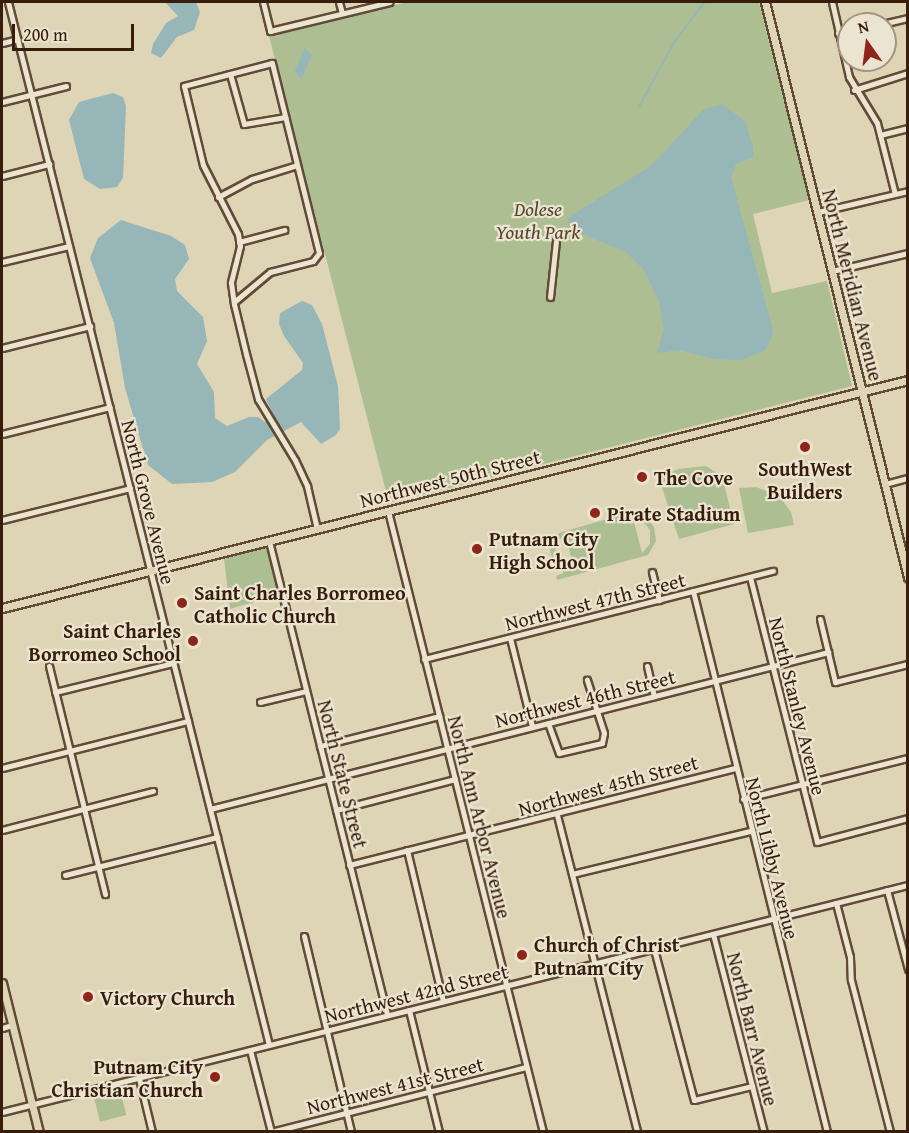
<!DOCTYPE html>
<style>
body{margin:0}
#map{position:relative;width:909px;height:1133px;overflow:hidden;background:#ded5b6;font-family:"Gentium Book Plus",serif}
div>[style]{position:absolute}
.green>*{inset:0;background:#acbe92;transform-origin:0 0}
.water>*{inset:0;background:#96b6b7}
.stream>*{height:1.5px;margin:-0.75px;padding:0 0.75px;transform-origin:0.75px;border-radius:0.75px;background:#96b6b7}
.roads{filter:drop-shadow(2px 0 #614b36) drop-shadow(-2px 0 #614b36) drop-shadow(0 2px #614b36) drop-shadow(0 -2px #614b36)}
.minor>*{height:5px;margin:-2.5px;padding:0 2.5px;transform-origin:2.5px;border-radius:2.5px;background:#eae4d0}
.major>*{height:7px;margin:-3.5px;padding:0 3.5px;transform-origin:3.5px;border-radius:3.5px;background:#ded5b6}
.dots>*{width:16px;height:16px;translate:-50% -50%;box-sizing:border-box;border:3px solid #eae4d0;border-radius:50%}
span{translate:-50% -50%;white-space:nowrap;text-align:center;line-height:1.15;-webkit-text-stroke:4.5px #eae4d0;paint-order:stroke}
.park-label{font-size:20px;color:#54452d;font-style:italic}
.street-label{font-size:20px;color:#371d0b}
.poi-label{font-size:20px;color:#371d0b;font-weight:700}
.left{translate:0 -50%;text-align:left}
.right{translate:-100% -50%;text-align:right}
.frame{position:absolute;inset:0;border:3px solid #371d0b;pointer-events:none}
.north{position:absolute;left:837px;top:12px;width:60px;height:60px;box-sizing:border-box;background:#eae4d0;border:2px solid #a29481;border-radius:50%;rotate:346deg;font-size:16px;font-weight:700;line-height:24px;text-align:center;color:#371d0b}
.north::after{content:'';display:block;margin:auto;width:21px;height:27px;background:#8f2418;clip-path:polygon(50% 0,100% 100%,50% 72%,0 100%)}
.scale{position:absolute;left:12px;top:24px;width:122px;height:27px;box-sizing:border-box;border:3px solid #371d0b;border-top:0;padding-left:8px;font-size:18px;line-height:21px;white-space:nowrap;color:#371d0b;-webkit-text-stroke:4px #eae4d0;paint-order:stroke}
</style>
<div id="map">
<div class="green">
<i style="clip-path:polygon(408px 2px,759px 2px,809px 200px,753px 214px,772px 293px,827px 281px,852px 386px,389px 503px,269px 36px)"></i>
<i style="clip-path:polygon(706px 466px,722px 476px,734px 524px,679px 539px,660px 482px,664px 475px,678px 469px)"></i>
<i style="clip-path:polygon(756px 487px,779px 496px,791px 512px,794px 525px,748px 533px,739px 488px)"></i>
<i style="clip-path:polygon(evenodd,628px 513px,645px 516px,654px 527px,656px 541px,648px 555px,557px 580px,556px 576px,564px 573px,553px 563px,550px 550px,559px 533px,628px 513px,633px 518px,643px 521px,650px 530px,650px 544px,642px 553px,633px 518px,628px 513px,565px 534px,566px 535px,574px 571px,562px 566px,555px 554px,557px 542px,565px 534px)"></i>
<i style="clip-path:polygon(266px 547px,279px 595px,230px 609px,224px 558px)"></i>
<i style="left:119px;top:1086px;width:30px;height:27px;rotate:76deg"></i>
</div>
<div class="water">
<i style="clip-path:polygon(165px 2px,196px 2px,200px 12px,194px 30px,177px 37px,161px 58px,151px 53px,153px 44px,166px 23px,178px 16px)"></i>
<i style="clip-path:polygon(305px 48px,312px 55px,301px 80px,295px 71px)"></i>
<i style="clip-path:polygon(113px 93px,123px 97px,126px 106px,123px 178px,117px 187px,100px 189px,84px 179px,69px 120px,79px 102px)"></i>
<i style="clip-path:polygon(722px 104px,745px 121px,753px 147px,753px 157px,736px 164px,731px 177px,773px 330px,772px 338px,765px 350px,741px 360px,715px 359px,679px 350px,657px 353px,664px 329px,659px 301px,644px 270px,626px 252px,580px 233px,567px 222px,572px 215px,651px 166px,703px 110px)"></i>
<i style="clip-path:polygon(121px 220px,171px 236px,185px 245px,189px 259px,175px 279px,177px 291px,203px 317px,207px 341px,197px 364px,214px 392px,215px 418px,227px 426px,249px 417px,258px 417px,265px 422px,274px 416px,266px 399px,302px 370px,303px 363px,284px 336px,279px 324px,280px 313px,302px 301px,312px 305px,322px 324px,338px 386px,340px 429px,336px 435px,321px 444px,301px 422px,267px 440px,235px 472px,212px 482px,172px 484px,148px 465px,125px 388px,114px 323px,90px 258px,98px 238px)"></i>
</div>
<div class="stream">
<i style="left:639px;top:107px;width:75px;rotate:-61.4deg"></i>
<i style="left:675px;top:41px;width:49px;rotate:-52.4deg"></i>
</div>
<div class="roads">
<div class="minor">
<i style="left:8px;top:2px;width:1075px;rotate:75.95deg"></i>
<i style="left:263px;top:2px;width:30px;rotate:76deg"></i>
<i style="left:270px;top:31px;width:123px;rotate:-13.6deg"></i>
<i style="left:339px;top:2px;width:11px;rotate:75deg"></i>
<i style="left:832px;top:2px;width:77px;rotate:77.2deg"></i>
<i style="left:849px;top:77px;width:54px;rotate:58.7deg"></i>
<i style="left:877px;top:123px;width:73px;rotate:75.8deg"></i>
<i style="left:882px;top:24px;width:27px;rotate:-13deg"></i>
<i style="left:838px;top:33px;width:11px;rotate:-10deg"></i>
<i style="left:2px;top:43px;width:16px;rotate:-14deg"></i>
<i style="left:230px;top:74px;width:52px;rotate:74.4deg"></i>
<i style="left:244px;top:124px;width:42px;rotate:-9.7deg"></i>
<i style="left:854px;top:90px;width:57px;rotate:-17.5deg"></i>
<i style="left:2px;top:102px;width:66px;rotate:-14deg"></i>
<i style="left:880px;top:135px;width:29px;rotate:-14deg"></i>
<i style="left:2px;top:176px;width:49px;rotate:-14.3deg"></i>
<i style="left:218px;top:197px;width:38px;rotate:-28deg"></i>
<i style="left:252px;top:179px;width:47px;rotate:-17.3deg"></i>
<i style="left:818px;top:212px;width:92px;rotate:-13.1deg"></i>
<i style="left:239px;top:242px;width:47px;rotate:-14.9deg"></i>
<i style="left:2px;top:262px;width:69px;rotate:-13.4deg"></i>
<i style="left:832px;top:271px;width:78px;rotate:-13.3deg"></i>
<i style="left:550px;top:297px;width:56px;rotate:-83.9deg"></i>
<i style="left:234px;top:302px;width:47px;rotate:-39.8deg"></i>
<i style="left:270px;top:272px;width:44px;rotate:-14.3deg"></i>
<i style="left:313px;top:261px;width:10px;rotate:-53deg"></i>
<i style="left:319px;top:253px;width:196px;rotate:-103.9deg"></i>
<i style="left:272px;top:63px;width:91px;rotate:165.4deg"></i>
<i style="left:184px;top:86px;width:81px;rotate:76.5deg"></i>
<i style="left:203px;top:165px;width:77px;rotate:63.1deg"></i>
<i style="left:238px;top:234px;width:12px;rotate:81deg"></i>
<i style="left:240px;top:246px;width:38px;rotate:104deg"></i>
<i style="left:231px;top:283px;width:21px;rotate:82deg"></i>
<i style="left:234px;top:304px;width:51px;rotate:76.5deg"></i>
<i style="left:246px;top:354px;width:47px;rotate:75.1deg"></i>
<i style="left:258px;top:399px;width:71px;rotate:58.8deg"></i>
<i style="left:295px;top:460px;width:29px;rotate:65deg"></i>
<i style="left:307px;top:486px;width:44px;rotate:76.9deg"></i>
<i style="left:2px;top:348px;width:91px;rotate:-14deg"></i>
<i style="left:2px;top:434px;width:111px;rotate:-14deg"></i>
<i style="left:885px;top:484px;width:24px;rotate:-15deg"></i>
<i style="left:388px;top:511px;width:640px;rotate:75.99deg"></i>
<i style="left:2px;top:520px;width:132px;rotate:-14deg"></i>
<i style="left:269px;top:541px;width:488px;rotate:76deg"></i>
<i style="left:652px;top:572px;width:29px;rotate:76deg"></i>
<i style="left:750px;top:577px;width:273px;rotate:75.8deg"></i>
<i style="left:817px;top:842px;width:94px;rotate:-14.8deg"></i>
<i style="left:693px;top:591px;width:557px;rotate:76.09deg"></i>
<i style="left:820px;top:619px;width:65px;rotate:76.6deg"></i>
<i style="left:835px;top:682px;width:75px;rotate:-13.9deg"></i>
<i style="left:510px;top:638px;width:91px;rotate:76deg"></i>
<i style="left:424px;top:659px;width:360px;rotate:-14.2deg"></i>
<i style="left:49px;top:666px;width:235px;rotate:76.2deg"></i>
<i style="left:647px;top:666px;width:31px;rotate:77deg"></i>
<i style="left:55px;top:692px;width:122px;rotate:-13.8deg"></i>
<i style="left:260px;top:702px;width:47px;rotate:-13.4deg"></i>
<i style="left:548px;top:723px;width:32px;rotate:70deg"></i>
<i style="left:559px;top:753px;width:44px;rotate:-13.1deg"></i>
<i style="left:602px;top:743px;width:10px;rotate:-79deg"></i>
<i style="left:604px;top:733px;width:56px;rotate:-107.8deg"></i>
<i style="left:320px;top:746px;width:123px;rotate:-14.1deg"></i>
<i style="left:2px;top:768px;width:192px;rotate:-14.2deg"></i>
<i style="left:743px;top:799px;width:170px;rotate:-14deg"></i>
<i style="left:210px;top:809px;width:638px;rotate:-14.25deg"></i>
<i style="left:336px;top:810px;width:123px;rotate:-14.6deg"></i>
<i style="left:557px;top:815px;width:327px;rotate:75.8deg"></i>
<i style="left:2px;top:830px;width:156px;rotate:-14.5deg"></i>
<i style="left:407px;top:850px;width:155px;rotate:76.6deg"></i>
<i style="left:349px;top:865px;width:398px;rotate:-14.1deg"></i>
<i style="left:572px;top:874px;width:183px;rotate:-13.6deg"></i>
<i style="left:65px;top:875px;width:157px;rotate:-14deg"></i>
<i style="left:887px;top:890px;width:82px;rotate:75.1deg"></i>
<i style="left:836px;top:903px;width:56px;rotate:75.5deg"></i>
<i style="left:850px;top:957px;width:23px;rotate:88deg"></i>
<i style="left:851px;top:980px;width:157px;rotate:75.6deg"></i>
<i style="left:713px;top:934px;width:204px;rotate:75.6deg"></i>
<i style="left:304px;top:936px;width:202px;rotate:76.5deg"></i>
<i style="left:654px;top:949px;width:156px;rotate:75.2deg"></i>
<i style="left:694px;top:1100px;width:60px;rotate:-13.6deg"></i>
<i style="left:409px;top:1010px;width:126px;rotate:76.2deg"></i>
<i style="left:2px;top:1028px;width:10px;rotate:-17deg"></i>
<i style="left:250px;top:1050px;width:85px;rotate:75.6deg"></i>
<i style="left:139px;top:1078px;width:56px;rotate:76.5deg"></i>
<i style="left:2px;top:1112px;width:934px;rotate:-14.07deg"></i>
<i style="left:271px;top:1132px;width:263px;rotate:-14.3deg"></i>
</div>
<div class="major">
<i style="left:765px;top:2px;width:593px;rotate:76.03deg"></i>
<i style="left:2px;top:608px;width:934px;rotate:-14.13deg"></i>
<i style="left:2px;top:983px;width:154px;rotate:76.1deg"></i>
</div>
</div>
<div class="dots">
<i style="left:805px;top:447px;background:#8f2418"></i>
<i style="left:642px;top:477px;background:#8f2418"></i>
<i style="left:595px;top:513px;background:#8f2418"></i>
<i style="left:477px;top:549px;background:#8f2418"></i>
<i style="left:182px;top:603px;background:#8f2418"></i>
<i style="left:193px;top:641px;background:#8f2418"></i>
<i style="left:522px;top:955px;background:#8f2418"></i>
<i style="left:88px;top:997px;background:#8f2418"></i>
<i style="left:215px;top:1077px;background:#8f2418"></i>
</div>
<div class="park-label">
<span style="left:538px;top:220px">Dolese<br>Youth Park</span>
</div>
<div class="street-label">
<span style="left:853px;top:285px;rotate:76deg">North Meridian Avenue</span>
<span style="left:450px;top:478px;rotate:-14deg">Northwest 50th Street</span>
<span style="left:149px;top:502px;rotate:76deg">North Grove Avenue</span>
<span style="left:595px;top:601px;rotate:-14deg">Northwest 47th Street</span>
<span style="left:585px;top:698px;rotate:-14deg">Northwest 46th Street</span>
<span style="left:798px;top:706px;rotate:76deg">North Stanley Avenue</span>
<span style="left:343px;top:774px;rotate:76deg">North State Street</span>
<span style="left:608px;top:785px;rotate:-15deg">Northwest 45th Street</span>
<span style="left:480px;top:817px;rotate:76deg">North Ann Arbor Avenue</span>
<span style="left:773px;top:858px;rotate:76deg">North Libby Avenue</span>
<span style="left:416px;top:993px;rotate:-14deg">Northwest 42nd Street</span>
<span style="left:753px;top:1029px;rotate:76deg">North Barr Avenue</span>
<span style="left:395px;top:1085px;rotate:-14deg">Northwest 41st Street</span>
</div>
<div class="poi-label">
<span style="left:805px;top:480px">SouthWest<br>Builders</span>
<span class="left" style="left:654px;top:477px">The Cove</span>
<span class="left" style="left:607px;top:513px">Pirate Stadium</span>
<span class="left" style="left:489px;top:550px">Putnam City<br>High School</span>
<span class="left" style="left:194px;top:604px">Saint Charles Borromeo<br>Catholic Church</span>
<span class="right" style="left:181px;top:642px">Saint Charles<br>Borromeo School</span>
<span class="left" style="left:534px;top:956px">Church of Christ<br>Putnam City</span>
<span class="left" style="left:100px;top:997px">Victory Church</span>
<span class="right" style="left:203px;top:1078px">Putnam City<br>Christian Church</span>
</div>
<div class="frame"></div>
<div class="north">N</div>
<div class="scale">200 m</div>
</div>
